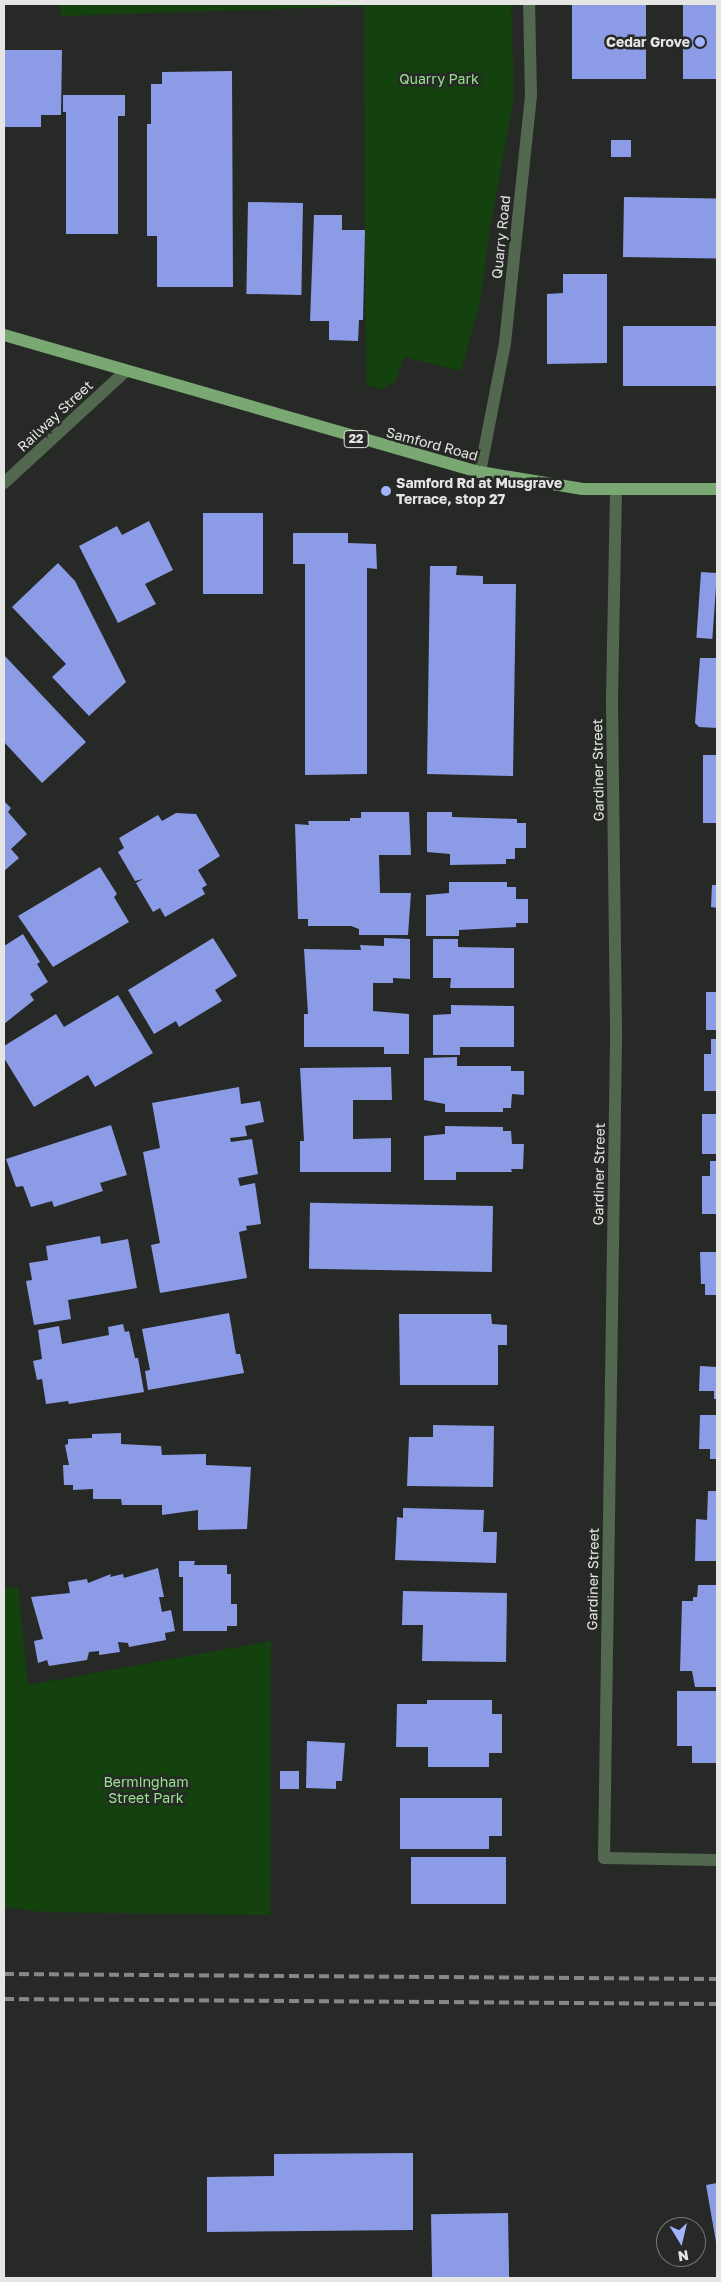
<!DOCTYPE html>
<style>
body{margin:0}
#map{position:relative;width:721px;height:2282px;overflow:hidden;background:#272927;font-family:"Golos Text",sans-serif}
div>[style]{position:absolute}
.green>*{inset:0;background:#14420e}
.building>*{inset:0;background:#8b9be5;transform-origin:0 0}
.minor>*{height:12px;margin:-6px;padding:0 6px;transform-origin:6px;border-radius:6px;background:#52694f}
.major>*{height:12px;margin:-6px;padding:0 6px;transform-origin:6px;border-radius:6px;background:#79a872}
.rail>*{height:4px;margin-top:-2px;transform-origin:0;background:repeating-linear-gradient(90deg,#868886 0 10px,transparent 0 15px)}
.dots>*{width:14px;height:14px;translate:-50% -50%;box-sizing:border-box;border:2px solid #272927;border-radius:50%}
span{translate:-50% -50%;white-space:nowrap;text-align:center;line-height:1.15;-webkit-text-stroke:5px #272927;paint-order:stroke}
.shield-label span{padding:1px 4px;background:#272927;border:1px solid;border-radius:4px;-webkit-text-stroke-width:0}
.shield-label{font-size:12px;color:#e5e6e4;font-weight:700}
.poi-label{font-size:14px;color:#e5e6e4;font-weight:700}
.right{translate:-100% -50%;text-align:right}
.left{translate:0 -50%;text-align:left}
.park-label{font-size:14px;color:#98e48e}
.street-label{font-size:14px;color:#e5e6e4}
.frame{position:absolute;inset:0;border:5px solid #e5e6e4;pointer-events:none}
.north{position:absolute;left:656px;top:2217px;width:50px;height:50px;box-sizing:border-box;background:#272927;border:1px solid #737573;border-radius:50%;rotate:171deg;font-size:14px;font-weight:700;line-height:20px;text-align:center;color:#e5e6e4}
.north::after{content:'';display:block;margin:auto;width:18px;height:22px;background:#a2b2fd;clip-path:polygon(50% 0,100% 100%,50% 72%,0 100%)}
</style>
<div id="map">
<div class="green">
<i style="clip-path:polygon(61px 4px,511px 4px,514px 97px,490px 228px,480px 302px,461px 371px,404px 357px,395px 382px,380px 389px,366px 385px,364px 6px,61px 16px)"></i>
<i style="clip-path:polygon(18px 1587px,28px 1685px,271px 1641px,270px 1915px,42px 1912px,4px 1907px,4px 1588px)"></i>
</div>
<div class="building">
<i style="left:572px;top:4px;width:74px;height:75px"></i>
<i style="left:683px;top:4px;width:34px;height:75px"></i>
<i style="clip-path:polygon(4px 50px,62px 50px,61px 115px,41px 115px,41px 127px,4px 127px)"></i>
<i style="clip-path:polygon(232px 71px,233px 287px,157px 287px,157px 236px,147px 236px,147px 124px,151px 124px,151px 84px,162px 84px,162px 72px)"></i>
<i style="clip-path:polygon(63px 95px,125px 95px,125px 116px,118px 116px,118px 234px,66px 234px,66px 112px,63px 112px)"></i>
<i style="left:611px;top:140px;width:20px;height:17px"></i>
<i style="left:624px;top:197px;width:93px;height:60px;rotate:1deg"></i>
<i style="left:248px;top:202px;width:55px;height:92px;rotate:1deg"></i>
<i style="clip-path:polygon(314px 215px,342px 215px,342px 230px,365px 230px,363px 320px,359px 320px,358px 341px,329px 340px,329px 321px,310px 321px)"></i>
<i style="clip-path:polygon(563px 274px,607px 274px,607px 363px,547px 364px,547px 294px,563px 293px)"></i>
<i style="left:623px;top:326px;width:94px;height:60px"></i>
<i style="left:203px;top:513px;width:60px;height:81px"></i>
<i style="clip-path:polygon(149px 521px,173px 570px,145px 584px,156px 604px,118px 623px,79px 546px,117px 526px,122px 535px)"></i>
<i style="clip-path:polygon(293px 533px,348px 533px,348px 543px,376px 544px,377px 569px,367px 568px,367px 774px,305px 775px,305px 564px,293px 564px)"></i>
<i style="clip-path:polygon(58px 563px,75px 581px,126px 682px,89px 716px,52px 677px,66px 664px,12px 607px)"></i>
<i style="clip-path:polygon(430px 566px,457px 566px,456px 575px,483px 576px,483px 584px,516px 584px,513px 776px,427px 774px)"></i>
<i style="left:701px;top:572px;width:16px;height:66px;rotate:4deg"></i>
<i style="clip-path:polygon(4px 655px,86px 742px,42px 783px,4px 742px)"></i>
<i style="clip-path:polygon(700px 658px,717px 658px,717px 728px,699px 727px,695px 723px)"></i>
<i style="left:703px;top:755px;width:14px;height:68px"></i>
<i style="clip-path:polygon(4px 801px,11px 808px,8px 812px,27px 834px,11px 849px,19px 858px,4px 871px)"></i>
<i style="clip-path:polygon(361px 812px,409px 812px,411px 855px,379px 855px,380px 893px,411px 893px,408px 935px,359px 935px,359px 929px,351px 926px,308px 926px,308px 919px,298px 919px,295px 824px,309px 825px,308px 821px,350px 821px,350px 818px,361px 818px)"></i>
<i style="clip-path:polygon(427px 812px,452px 812px,452px 817px,517px 819px,517px 823px,526px 823px,526px 848px,515px 848px,515px 859px,506px 859px,506px 864px,450px 865px,450px 854px,427px 852px)"></i>
<i style="clip-path:polygon(176px 813px,196px 814px,220px 856px,198px 870px,207px 885px,202px 888px,205px 894px,165px 917px,160px 908px,153px 912px,136px 883px,143px 879px,135px 881px,118px 852px,124px 848px,119px 838px,158px 815px,162px 821px)"></i>
<i style="clip-path:polygon(100px 867px,117px 894px,114px 897px,129px 922px,53px 967px,18px 916px)"></i>
<i style="clip-path:polygon(449px 882px,507px 882px,507px 887px,516px 887px,516px 899px,528px 899px,528px 923px,516px 923px,516px 927px,459px 930px,459px 936px,426px 936px,426px 895px,449px 893px)"></i>
<i style="clip-path:polygon(712px 885px,717px 885px,717px 908px,711px 907px)"></i>
<i style="clip-path:polygon(23px 934px,40px 962px,37px 964px,48px 982px,30px 994px,34px 1000px,4px 1024px,4px 946px)"></i>
<i style="clip-path:polygon(213px 938px,237px 976px,215px 990px,222px 1001px,179px 1027px,176px 1021px,154px 1034px,128px 990px)"></i>
<i style="clip-path:polygon(384px 938px,410px 939px,410px 979px,393px 978px,393px 983px,373px 983px,373px 1011px,409px 1014px,409px 1054px,384px 1054px,384px 1047px,304px 1047px,304px 1014px,308px 1014px,304px 949px,361px 950px,360px 945px,384px 946px)"></i>
<i style="clip-path:polygon(433px 939px,458px 939px,458px 947px,514px 948px,514px 988px,450px 988px,451px 978px,433px 978px)"></i>
<i style="left:706px;top:992px;width:11px;height:38px"></i>
<i style="clip-path:polygon(118px 995px,153px 1053px,95px 1087px,88px 1075px,34px 1107px,4px 1058px,4px 1046px,56px 1014px,64px 1027px)"></i>
<i style="clip-path:polygon(451px 1005px,514px 1006px,514px 1047px,460px 1047px,460px 1055px,433px 1055px,433px 1015px,451px 1014px)"></i>
<i style="clip-path:polygon(711px 1039px,717px 1039px,717px 1091px,704px 1091px,704px 1054px,711px 1054px)"></i>
<i style="clip-path:polygon(457px 1057px,457px 1066px,511px 1066px,511px 1071px,524px 1071px,524px 1095px,512px 1094px,511px 1108px,503px 1108px,503px 1112px,445px 1112px,445px 1104px,424px 1100px,424px 1058px)"></i>
<i style="clip-path:polygon(391px 1067px,392px 1100px,353px 1100px,353px 1139px,391px 1138px,391px 1172px,300px 1172px,300px 1141px,304px 1141px,300px 1068px)"></i>
<i style="clip-path:polygon(239px 1087px,241px 1104px,260px 1101px,264px 1122px,245px 1126px,247px 1136px,230px 1138px,231px 1142px,252px 1139px,258px 1174px,238px 1178px,240px 1186px,255px 1183px,261px 1224px,246px 1226px,247px 1230px,239px 1232px,247px 1278px,160px 1293px,151px 1245px,160px 1243px,143px 1152px,160px 1148px,152px 1103px)"></i>
<i style="left:702px;top:1114px;width:15px;height:40px"></i>
<i style="clip-path:polygon(111px 1125px,127px 1175px,100px 1183px,103px 1191px,54px 1207px,52px 1201px,31px 1207px,23px 1186px,16px 1187px,6px 1159px)"></i>
<i style="clip-path:polygon(445px 1126px,503px 1127px,503px 1131px,511px 1131px,512px 1144px,524px 1144px,523px 1169px,511px 1169px,512px 1172px,456px 1172px,456px 1180px,424px 1180px,424px 1136px,445px 1134px)"></i>
<i style="clip-path:polygon(710px 1161px,717px 1161px,717px 1214px,702px 1214px,702px 1176px,710px 1176px)"></i>
<i style="left:493px;top:1206px;width:66px;height:183px;rotate:91deg"></i>
<i style="clip-path:polygon(100px 1236px,101px 1244px,128px 1239px,137px 1288px,68px 1300px,71px 1319px,34px 1325px,26px 1281px,32px 1280px,29px 1263px,48px 1260px,46px 1246px)"></i>
<i style="clip-path:polygon(700px 1252px,717px 1252px,717px 1295px,705px 1295px,705px 1284px,701px 1284px)"></i>
<i style="clip-path:polygon(229px 1313px,236px 1354px,240px 1354px,244px 1373px,148px 1390px,145px 1371px,150px 1370px,142px 1329px)"></i>
<i style="clip-path:polygon(399px 1314px,491px 1314px,492px 1324px,507px 1325px,507px 1345px,498px 1345px,498px 1385px,400px 1385px)"></i>
<i style="clip-path:polygon(123px 1324px,125px 1332px,129px 1331px,135px 1358px,138px 1358px,144px 1392px,69px 1404px,68px 1401px,46px 1404px,42px 1379px,37px 1380px,33px 1361px,42px 1359px,38px 1330px,59px 1326px,62px 1344px,109px 1335px,108px 1327px)"></i>
<i style="clip-path:polygon(700px 1366px,717px 1367px,717px 1399px,714px 1399px,714px 1391px,699px 1391px)"></i>
<i style="clip-path:polygon(700px 1415px,717px 1415px,717px 1459px,710px 1459px,710px 1449px,699px 1449px)"></i>
<i style="clip-path:polygon(433px 1425px,494px 1426px,493px 1487px,407px 1486px,409px 1437px,433px 1437px)"></i>
<i style="clip-path:polygon(121px 1433px,121px 1444px,161px 1446px,162px 1455px,206px 1454px,206px 1465px,251px 1467px,247px 1529px,198px 1530px,198px 1510px,162px 1515px,162px 1505px,122px 1505px,121px 1499px,93px 1499px,93px 1489px,73px 1490px,73px 1485px,64px 1485px,63px 1465px,69px 1465px,65px 1445px,68px 1444px,68px 1439px,92px 1438px,92px 1434px)"></i>
<i style="clip-path:polygon(708px 1491px,717px 1491px,717px 1561px,695px 1561px,696px 1519px,707px 1520px)"></i>
<i style="clip-path:polygon(403px 1508px,484px 1510px,483px 1532px,497px 1532px,496px 1563px,395px 1560px,397px 1517px,403px 1518px)"></i>
<i style="clip-path:polygon(179px 1561px,195px 1561px,194px 1565px,227px 1565px,227px 1574px,231px 1574px,231px 1604px,237px 1604px,237px 1626px,227px 1626px,227px 1631px,183px 1631px,183px 1577px,179px 1577px)"></i>
<i style="clip-path:polygon(158px 1568px,164px 1597px,159px 1597px,162px 1612px,171px 1610px,175px 1631px,165px 1633px,166px 1640px,129px 1647px,128px 1643px,118px 1642px,120px 1652px,99px 1655px,99px 1651px,89px 1652px,87px 1660px,49px 1666px,47px 1660px,38px 1663px,34px 1641px,43px 1639px,31px 1597px,70px 1593px,68px 1582px,87px 1579px,88px 1583px,111px 1574px,110px 1577px,123px 1574px,124px 1578px)"></i>
<i style="clip-path:polygon(698px 1585px,717px 1585px,717px 1687px,695px 1687px,692px 1671px,680px 1671px,682px 1601px,693px 1601px,693px 1597px,697px 1597px)"></i>
<i style="clip-path:polygon(403px 1591px,507px 1593px,506px 1662px,422px 1661px,423px 1625px,402px 1625px)"></i>
<i style="clip-path:polygon(677px 1691px,717px 1691px,717px 1763px,692px 1763px,692px 1746px,677px 1746px)"></i>
<i style="clip-path:polygon(427px 1700px,492px 1700px,492px 1714px,502px 1714px,502px 1753px,489px 1753px,489px 1767px,428px 1767px,428px 1747px,396px 1747px,397px 1704px,427px 1704px)"></i>
<i style="clip-path:polygon(307px 1741px,345px 1743px,342px 1781px,336px 1781px,336px 1789px,306px 1788px)"></i>
<i style="left:280px;top:1771px;width:19px;height:18px"></i>
<i style="clip-path:polygon(400px 1798px,502px 1798px,502px 1836px,489px 1836px,489px 1849px,400px 1849px)"></i>
<i style="left:506px;top:1857px;width:47px;height:95px;rotate:90deg"></i>
<i style="clip-path:polygon(413px 2153px,413px 2230px,207px 2232px,207px 2177px,274px 2176px,274px 2154px)"></i>
<i style="clip-path:polygon(717px 2183px,717px 2241px,716px 2242px,706px 2185px)"></i>
<i style="left:508px;top:2213px;width:65px;height:77px;rotate:89deg"></i>
</div>
<div class="minor">
<i style="left:480px;top:472px;width:131px;rotate:-79deg"></i>
<i style="left:505px;top:343px;width:248px;rotate:-84deg"></i>
<i style="left:531px;top:96px;width:92px;rotate:-91.2deg"></i>
<i style="left:4px;top:483px;width:166px;rotate:-42.6deg"></i>
<i style="left:616px;top:490px;width:211px;rotate:91.1deg"></i>
<i style="left:612px;top:701px;width:339px;rotate:89.3deg"></i>
<i style="left:616px;top:1040px;width:818px;rotate:90.84deg"></i>
<i style="left:604px;top:1858px;width:113px;rotate:1deg"></i>
</div>
<div class="major">
<i style="left:4px;top:335px;width:495px;rotate:16.1deg"></i>
<i style="left:480px;top:472px;width:104px;rotate:9.4deg"></i>
<i style="left:583px;top:489px;width:134px"></i>
</div>
<div class="rail">
<i style="left:4px;top:1974px;width:713px;rotate:0.4deg"></i>
<i style="left:4px;top:1999px;width:713px;rotate:0.4deg"></i>
</div>
<div class="dots">
<i style="left:700px;top:42px;background:#a2b2fd"></i>
<i style="left:386px;top:491px;background:#a2b2fd"></i>
</div>
<div class="shield-label">
<span style="left:356px;top:439px">22</span>
</div>
<div class="poi-label">
<span class="right" style="left:690px;top:42px">Cedar Grove</span>
<span class="left" style="left:396px;top:491px">Samford Rd at Musgrave<br>Terrace, stop 27</span>
</div>
<div class="park-label">
<span style="left:439px;top:79px">Quarry Park</span>
<span style="left:146px;top:1790px">Bermingham<br>Street Park</span>
</div>
<div class="street-label">
<span style="left:501px;top:237px;rotate:-84deg">Quarry Road</span>
<span style="left:55px;top:416px;rotate:-43deg">Railway Street</span>
<span style="left:432px;top:444px;rotate:15deg">Samford Road</span>
<span style="left:598px;top:770px;rotate:-91deg">Gardiner Street</span>
<span style="left:599px;top:1174px;rotate:-89deg">Gardiner Street</span>
<span style="left:593px;top:1579px;rotate:-89deg">Gardiner Street</span>
</div>
<div class="frame"></div>
<div class="north">N</div>
</div>
